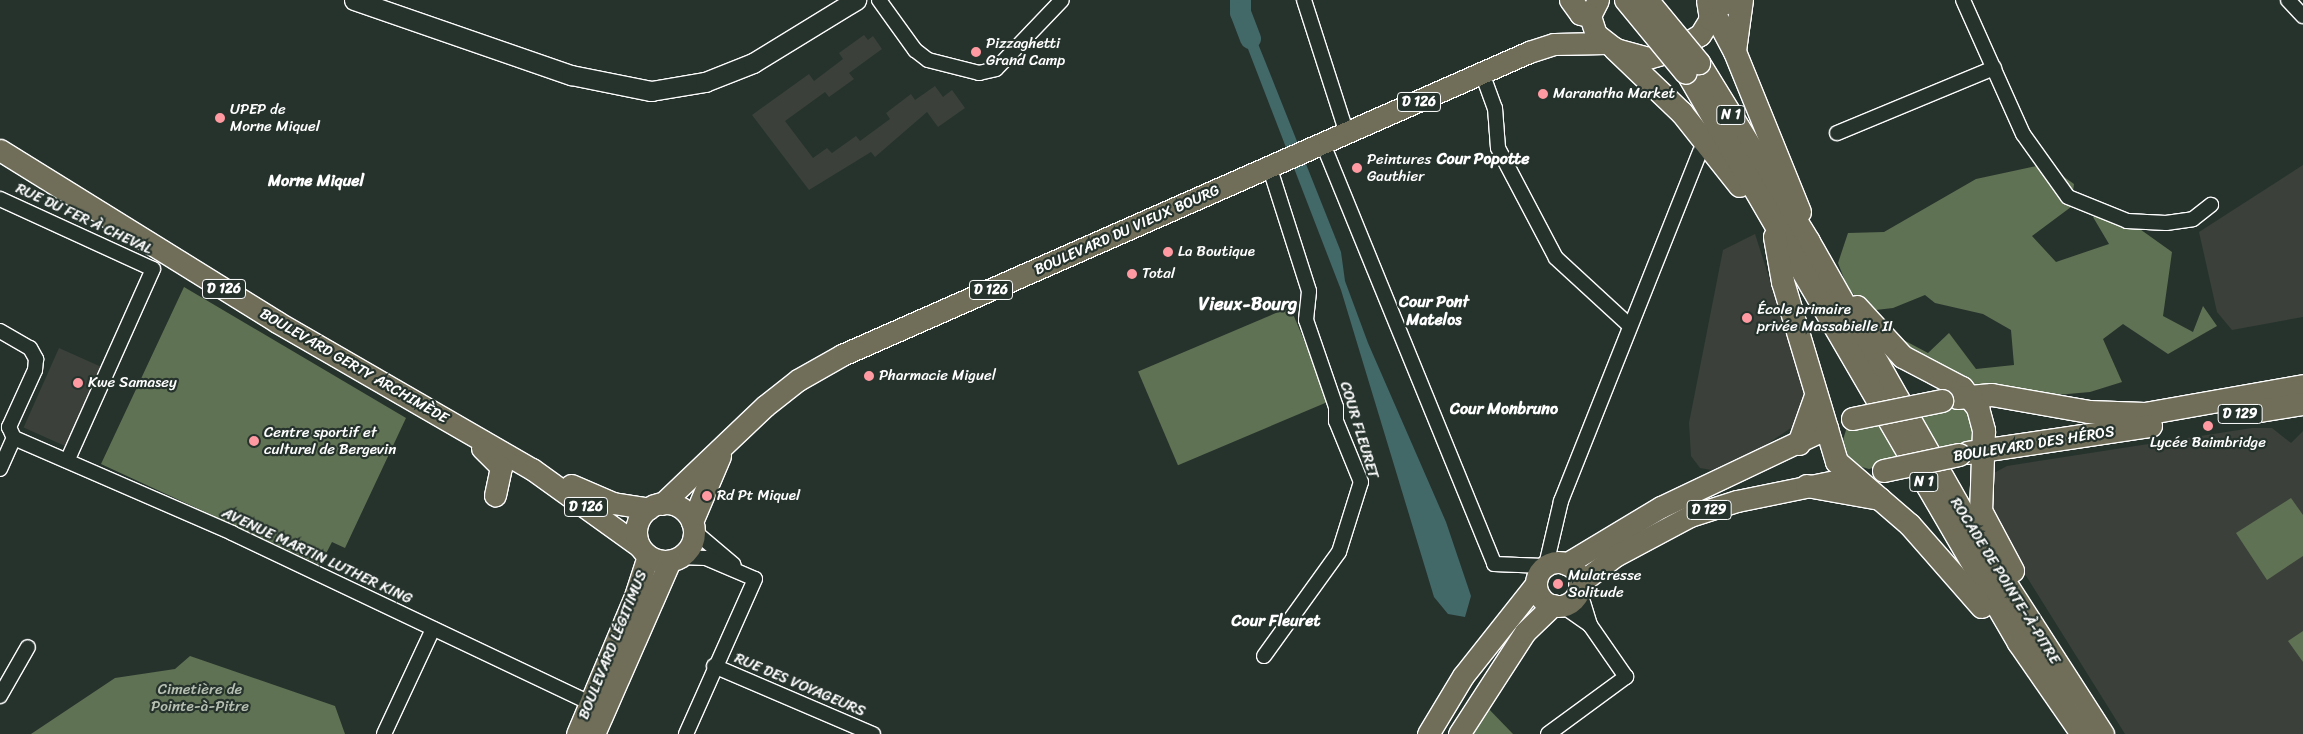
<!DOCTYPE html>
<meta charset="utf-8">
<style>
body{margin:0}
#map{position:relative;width:2303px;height:734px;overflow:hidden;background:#26332d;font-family:Sriracha,sans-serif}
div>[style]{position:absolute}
.built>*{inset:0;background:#3b403a;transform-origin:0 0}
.green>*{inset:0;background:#607254;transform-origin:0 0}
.water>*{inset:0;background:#436868}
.river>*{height:21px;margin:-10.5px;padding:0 10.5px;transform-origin:10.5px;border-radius:10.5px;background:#436868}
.roads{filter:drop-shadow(1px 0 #fff) drop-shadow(-1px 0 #fff) drop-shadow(0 1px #fff) drop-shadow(0 -1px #fff)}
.minor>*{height:14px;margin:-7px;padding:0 7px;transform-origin:7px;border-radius:7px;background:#26332d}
.secondary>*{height:19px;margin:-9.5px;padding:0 9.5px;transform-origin:9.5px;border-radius:9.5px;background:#26332d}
.primary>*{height:21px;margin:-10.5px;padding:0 10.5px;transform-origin:10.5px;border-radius:10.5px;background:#706e59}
.primary>.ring{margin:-10.5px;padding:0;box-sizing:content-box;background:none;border:21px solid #706e59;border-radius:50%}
.trunk>*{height:22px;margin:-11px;padding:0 11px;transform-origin:11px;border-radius:11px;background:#706e59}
.bridges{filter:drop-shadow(1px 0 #fff) drop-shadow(-1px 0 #fff) drop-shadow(0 1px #fff) drop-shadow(0 -1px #fff)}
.trunk-bridge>*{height:22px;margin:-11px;padding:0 11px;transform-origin:11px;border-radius:11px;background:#706e59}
.dots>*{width:14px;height:14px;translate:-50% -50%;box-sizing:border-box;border:2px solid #26332d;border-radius:50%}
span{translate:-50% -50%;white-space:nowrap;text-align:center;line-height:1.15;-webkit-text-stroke:4.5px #26332d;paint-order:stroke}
.shield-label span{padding:1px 4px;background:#26332d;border:1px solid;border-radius:4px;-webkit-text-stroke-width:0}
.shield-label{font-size:14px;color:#fff;font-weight:700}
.poi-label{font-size:15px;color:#fff}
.left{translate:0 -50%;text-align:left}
.street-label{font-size:15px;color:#fff}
.park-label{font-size:15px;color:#b7c0b2}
.neighbourhood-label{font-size:16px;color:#fff;font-weight:700}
.quarter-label{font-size:18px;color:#fff;font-weight:700}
</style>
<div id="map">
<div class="built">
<i style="clip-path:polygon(864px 35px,868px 40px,873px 36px,882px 49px,849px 73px,854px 79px,829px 97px,825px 92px,785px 121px,813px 158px,827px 148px,832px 153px,856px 136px,860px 141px,890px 119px,886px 113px,911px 94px,915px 100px,935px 86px,943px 97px,952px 90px,965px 108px,938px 127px,927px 112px,875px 157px,871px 152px,809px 190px,752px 115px,809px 74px,814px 81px,843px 59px,839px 53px)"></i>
<i style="clip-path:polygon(2303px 165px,2303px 317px,2232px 330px,2217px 312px,2199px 232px)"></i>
<i style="clip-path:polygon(1755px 234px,1808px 399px,1801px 421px,1763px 447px,1712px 470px,1700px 468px,1691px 456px,1689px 423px,1723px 250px)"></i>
<i style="left:59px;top:348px;width:49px;height:87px;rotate:24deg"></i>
<i style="clip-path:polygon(2252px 428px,2272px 428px,2291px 443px,2303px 431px,2303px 734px,2125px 734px,1990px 518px,1992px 474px,2007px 466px)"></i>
</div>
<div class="green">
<i style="clip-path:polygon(2046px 164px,2074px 184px,2071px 207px,2032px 236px,2056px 262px,2109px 244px,2093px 217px,2109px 207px,2172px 252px,2163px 316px,2193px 332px,2203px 306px,2217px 326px,2168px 354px,2123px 324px,2103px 339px,2122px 382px,2090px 392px,2033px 397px,1958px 380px,1911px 360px,1881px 328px,1928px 353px,1949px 333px,1976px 369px,2014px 365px,2011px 330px,1983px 314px,1935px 303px,1925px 295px,1893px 308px,1867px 311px,1847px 286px,1838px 263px,1848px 233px,1884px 232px,1976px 179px)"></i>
<i style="clip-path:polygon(184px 287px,406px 418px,345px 548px,332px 542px,320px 565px,101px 464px)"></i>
<i style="left:1290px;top:307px;width:102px;height:165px;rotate:67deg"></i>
<i style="clip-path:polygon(1963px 406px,1976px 416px,1973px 445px,1934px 453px,1913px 415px)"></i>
<i style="clip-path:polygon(1883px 420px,1905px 459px,1869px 469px,1848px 463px,1841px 447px,1846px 430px)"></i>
<i style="clip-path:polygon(2291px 498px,2303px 515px,2303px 556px,2267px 580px,2236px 533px)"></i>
<i style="clip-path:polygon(2303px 631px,2303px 662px,2288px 641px)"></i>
<i style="clip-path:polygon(190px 656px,335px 706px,345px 734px,31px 734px,115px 678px,175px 669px)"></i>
<i style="clip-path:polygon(1483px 703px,1513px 734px,1463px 734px)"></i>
</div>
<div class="water">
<i style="clip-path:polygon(1240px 12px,1248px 19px,1265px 61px,1341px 252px,1345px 281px,1368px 343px,1446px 522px,1471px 596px,1465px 617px,1448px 614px,1434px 597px,1341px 290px,1238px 23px)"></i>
</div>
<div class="river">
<i style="left:1240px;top:0;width:12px;rotate:90deg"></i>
<i style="left:1240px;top:12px;width:28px;rotate:69deg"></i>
</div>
<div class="roads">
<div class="minor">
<i style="left:879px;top:0;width:62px;rotate:54.2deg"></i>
<i style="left:915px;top:50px;width:16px;rotate:38deg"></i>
<i style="left:928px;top:60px;width:53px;rotate:14.3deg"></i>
<i style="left:979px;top:73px;width:17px;rotate:-13deg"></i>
<i style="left:996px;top:69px;width:95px;rotate:-46.3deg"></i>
<i style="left:1304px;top:0;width:141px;rotate:72.2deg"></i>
<i style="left:1963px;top:0;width:147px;rotate:65.9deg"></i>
<i style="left:2023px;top:134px;width:77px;rotate:54.5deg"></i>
<i style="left:2068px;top:197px;width:64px;rotate:22.1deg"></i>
<i style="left:2127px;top:221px;width:39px;rotate:3deg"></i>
<i style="left:2166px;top:223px;width:27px;rotate:-8deg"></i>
<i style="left:2193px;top:219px;width:23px;rotate:-38deg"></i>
<i style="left:2288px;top:0;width:22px;rotate:47deg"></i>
<i style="left:1482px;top:73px;width:37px;rotate:70deg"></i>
<i style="left:1495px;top:108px;width:40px;rotate:85.7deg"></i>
<i style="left:1498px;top:148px;width:124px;rotate:62.2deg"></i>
<i style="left:1556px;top:258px;width:100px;rotate:42.6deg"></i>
<i style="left:1837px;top:133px;width:170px;rotate:-22.5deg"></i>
<i style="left:1323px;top:144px;width:453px;rotate:67.8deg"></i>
<i style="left:1494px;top:564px;width:50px;rotate:2.3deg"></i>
<i style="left:0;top:199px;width:168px;rotate:24.6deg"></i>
<i style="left:153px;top:269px;width:210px;rotate:114.1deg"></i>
<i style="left:0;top:331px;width:34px;rotate:30deg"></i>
<i style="left:30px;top:348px;width:13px;rotate:61deg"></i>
<i style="left:36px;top:359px;width:11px;rotate:95deg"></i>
<i style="left:35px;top:370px;width:63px;rotate:114.5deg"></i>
<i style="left:9px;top:427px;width:12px;rotate:66deg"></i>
<i style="left:14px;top:438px;width:238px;rotate:23.5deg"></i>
<i style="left:232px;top:533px;width:404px;rotate:25.4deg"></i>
<i style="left:0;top:469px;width:34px;rotate:-66deg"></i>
<i style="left:694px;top:531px;width:52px;rotate:40.4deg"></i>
<i style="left:680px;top:557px;width:26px;rotate:2deg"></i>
<i style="left:706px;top:558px;width:53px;rotate:23.2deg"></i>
<i style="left:755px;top:579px;width:170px;rotate:114deg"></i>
<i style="left:1546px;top:565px;width:66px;rotate:-76.8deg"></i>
<i style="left:1561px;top:501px;width:376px;rotate:-68.3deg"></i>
<i style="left:1579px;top:589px;width:38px;rotate:73deg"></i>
<i style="left:1264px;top:656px;width:128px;rotate:-54.2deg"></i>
<i style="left:1339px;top:552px;width:73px;rotate:-72.6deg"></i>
<i style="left:1361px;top:482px;width:66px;rotate:-112.3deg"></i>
<i style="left:1336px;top:421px;width:14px;rotate:-90deg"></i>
<i style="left:1336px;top:407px;width:92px;rotate:-109deg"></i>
<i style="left:1306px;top:320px;width:29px;rotate:-84deg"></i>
<i style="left:1309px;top:291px;width:131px;rotate:-107.7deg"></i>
<i style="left:714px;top:666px;width:173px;rotate:23.2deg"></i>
<i style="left:0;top:696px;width:56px;rotate:-60.3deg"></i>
<i style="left:384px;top:734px;width:116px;rotate:-65deg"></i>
<i style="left:1548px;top:734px;width:97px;rotate:-36.2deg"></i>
<i style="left:1626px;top:677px;width:63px;rotate:-124.7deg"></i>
<i style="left:1590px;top:625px;width:35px;rotate:-145deg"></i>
</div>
<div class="secondary">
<i style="left:354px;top:0;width:230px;rotate:19.1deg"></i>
<i style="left:571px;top:75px;width:82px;rotate:11.3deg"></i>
<i style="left:651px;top:91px;width:55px;rotate:-9.5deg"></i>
<i style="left:705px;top:82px;width:52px;rotate:-21.6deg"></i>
<i style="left:753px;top:63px;width:121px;rotate:-31.5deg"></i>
</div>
<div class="primary">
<i style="left:1598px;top:0;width:18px;rotate:117deg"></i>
<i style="left:1590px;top:16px;width:19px;rotate:72deg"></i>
<i style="left:1596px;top:34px;width:24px;rotate:38deg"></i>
<i style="left:1615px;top:49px;width:34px;rotate:15deg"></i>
<i style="left:1648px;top:58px;width:26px;rotate:-16deg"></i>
<i style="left:1673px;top:51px;width:31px;rotate:-31deg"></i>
<i style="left:1700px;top:35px;width:19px;rotate:-58deg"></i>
<i style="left:1710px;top:19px;width:19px;rotate:-99deg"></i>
<i style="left:1710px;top:12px;width:23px;rotate:-31deg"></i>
<i style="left:0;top:150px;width:326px;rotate:31.8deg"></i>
<i style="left:277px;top:322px;width:294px;rotate:30deg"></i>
<i style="left:532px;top:469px;width:132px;rotate:35.7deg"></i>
<i style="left:482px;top:448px;width:27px;rotate:45deg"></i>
<i style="left:501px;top:467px;width:29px;rotate:102deg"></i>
<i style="left:571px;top:485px;width:46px;rotate:23.2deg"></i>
<i style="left:613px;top:503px;width:36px;rotate:9deg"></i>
<i class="ring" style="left:636px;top:503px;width:37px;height:37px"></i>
<i style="left:662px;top:504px;width:142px;rotate:-43.6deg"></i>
<i style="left:765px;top:406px;width:42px;rotate:-38.2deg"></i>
<i style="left:798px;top:380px;width:51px;rotate:-29.6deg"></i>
<i style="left:842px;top:355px;width:751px;rotate:-23.8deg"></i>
<i style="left:1529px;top:52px;width:26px;rotate:-18deg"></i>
<i style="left:1554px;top:44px;width:52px;rotate:-1.1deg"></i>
<i style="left:692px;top:522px;width:72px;rotate:-67deg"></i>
<i class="ring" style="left:1536px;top:562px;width:23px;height:23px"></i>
<i style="left:1566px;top:564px;width:111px;rotate:-31deg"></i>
<i style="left:1661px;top:507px;width:184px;rotate:-25.4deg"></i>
<i style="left:1579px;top:584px;width:46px;rotate:-37.9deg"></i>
<i style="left:1615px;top:556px;width:85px;rotate:-28.1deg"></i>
<i style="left:1690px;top:516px;width:49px;rotate:-17.7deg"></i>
<i style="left:1737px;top:501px;width:120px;rotate:-11.5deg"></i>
<i style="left:577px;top:734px;width:150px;rotate:-67.2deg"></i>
<i style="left:635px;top:596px;width:42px;rotate:-72deg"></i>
<i style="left:594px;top:734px;width:189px;rotate:-66.3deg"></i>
<i style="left:1428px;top:734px;width:68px;rotate:-58.9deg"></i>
<i style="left:1463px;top:676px;width:117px;rotate:-51.6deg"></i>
<i style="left:1459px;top:734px;width:121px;rotate:-57.1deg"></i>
<i style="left:1525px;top:632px;width:39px;rotate:-44deg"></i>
</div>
<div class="trunk">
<i style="left:1571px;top:0;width:17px;rotate:54deg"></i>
<i style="left:1581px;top:14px;width:9px;rotate:13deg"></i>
<i style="left:1710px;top:19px;width:9px;rotate:18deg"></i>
<i style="left:1719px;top:22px;width:34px;rotate:62deg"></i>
<i style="left:1735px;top:52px;width:173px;rotate:67.9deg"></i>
<i style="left:1615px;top:49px;width:93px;rotate:43.7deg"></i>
<i style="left:1682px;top:113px;width:93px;rotate:51.5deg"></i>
<i style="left:1735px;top:51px;width:51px;rotate:-82.2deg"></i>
<i style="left:1699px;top:63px;width:210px;rotate:58.4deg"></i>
<i style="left:1809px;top:242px;width:348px;rotate:60.4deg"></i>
<i style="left:1981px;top:545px;width:225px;rotate:57.2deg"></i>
<i style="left:1689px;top:76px;width:656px;rotate:59.8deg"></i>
<i style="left:2019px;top:643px;width:111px;rotate:55.3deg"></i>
<i style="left:1775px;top:237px;width:46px;rotate:79.9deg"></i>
<i style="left:1783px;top:282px;width:188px;rotate:73.3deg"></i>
<i style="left:1837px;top:462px;width:96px;rotate:40.8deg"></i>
<i style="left:1910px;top:525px;width:109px;rotate:48.7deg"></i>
<i style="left:1857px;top:307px;width:68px;rotate:47.4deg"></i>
<i style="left:1903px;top:357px;width:67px;rotate:27.7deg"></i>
<i style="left:1962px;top:388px;width:26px;rotate:51deg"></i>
<i style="left:1978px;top:408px;width:24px;rotate:75deg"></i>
<i style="left:1984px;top:431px;width:80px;rotate:92.1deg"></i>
<i style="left:1981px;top:511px;width:68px;rotate:61.9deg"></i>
<i style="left:1958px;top:398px;width:34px;rotate:-5deg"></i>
<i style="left:1992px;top:395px;width:98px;rotate:9.9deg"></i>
<i style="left:2089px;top:412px;width:56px;rotate:2deg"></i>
<i style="left:2145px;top:414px;width:160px;rotate:-10deg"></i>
<i style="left:2260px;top:411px;width:44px;rotate:-9.2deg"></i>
<i style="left:1799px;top:444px;width:51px;rotate:-70.5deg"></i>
<i style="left:1968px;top:453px;width:185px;rotate:-8.4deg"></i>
<i style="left:1807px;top:486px;width:74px;rotate:10.1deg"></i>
</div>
</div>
<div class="bridges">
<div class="trunk-bridge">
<i style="left:1626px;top:0;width:94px;rotate:50.6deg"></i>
<i style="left:1647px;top:0;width:82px;rotate:50.5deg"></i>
<i style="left:1853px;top:419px;width:91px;rotate:-11.4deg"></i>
<i style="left:1884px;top:471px;width:77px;rotate:-12deg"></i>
</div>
</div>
<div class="dots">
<i style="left:976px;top:52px;background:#ff9aa2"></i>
<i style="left:1543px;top:94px;background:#ff9aa2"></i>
<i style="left:220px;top:118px;background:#ff9aa2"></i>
<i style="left:1357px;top:168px;background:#ff9aa2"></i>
<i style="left:1168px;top:252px;background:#ff9aa2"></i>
<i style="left:1132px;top:274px;background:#ff9aa2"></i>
<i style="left:1747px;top:318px;background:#ff9aa2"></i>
<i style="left:869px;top:376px;background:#ff9aa2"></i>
<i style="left:78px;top:383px;background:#ff9aa2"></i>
<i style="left:2208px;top:426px;background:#ff9aa2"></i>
<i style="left:254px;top:441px;background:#ff9aa2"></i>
<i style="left:707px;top:496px;background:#ff9aa2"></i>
<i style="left:1558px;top:584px;background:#ff9aa2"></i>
</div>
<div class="shield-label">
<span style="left:1419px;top:102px">D 126</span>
<span style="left:1731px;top:115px">N 1</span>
<span style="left:224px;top:289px">D 126</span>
<span style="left:991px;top:290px">D 126</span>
<span style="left:2240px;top:414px">D 129</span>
<span style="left:1924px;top:482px">N 1</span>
<span style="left:586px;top:507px">D 126</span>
<span style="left:1709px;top:510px">D 129</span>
</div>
<div class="poi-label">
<span class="left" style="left:986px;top:52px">Pizzaghetti<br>Grand Camp</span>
<span class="left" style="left:1553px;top:94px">Maranatha Market</span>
<span class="left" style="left:230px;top:118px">UPEP de<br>Morne Miquel</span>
<span class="left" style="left:1367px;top:168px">Peintures<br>Gauthier</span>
<span class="left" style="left:1178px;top:252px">La Boutique</span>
<span class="left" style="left:1142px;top:274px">Total</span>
<span class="left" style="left:1757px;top:318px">École primaire<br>privée Massabielle II</span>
<span class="left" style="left:879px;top:376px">Pharmacie Miguel</span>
<span class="left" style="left:88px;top:383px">Kwe Samasey</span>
<span class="left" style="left:264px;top:441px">Centre sportif et<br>culturel de Bergevin</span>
<span style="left:2208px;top:443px">Lycée Baimbridge</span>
<span class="left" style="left:717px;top:496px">Rd Pt Miquel</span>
<span class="left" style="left:1568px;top:584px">Mulatresse<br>Solitude</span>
</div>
<div class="street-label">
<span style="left:84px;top:219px;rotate:25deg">RUE DU FER À CHEVAL</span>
<span style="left:1127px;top:230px;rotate:-24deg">BOULEVARD DU VIEUX BOURG</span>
<span style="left:354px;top:366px;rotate:30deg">BOULEVARD GERTY ARCHIMÈDE</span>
<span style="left:1359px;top:430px;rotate:73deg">COUR FLEURET</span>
<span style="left:2034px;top:444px;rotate:-9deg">BOULEVARD DES HÉROS</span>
<span style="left:317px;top:556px;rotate:25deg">AVENUE MARTIN LUTHER KING</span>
<span style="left:2005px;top:581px;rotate:58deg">ROCADE DE POINTE-À-PITRE</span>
<span style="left:613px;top:645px;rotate:-68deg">BOULEVARD LÉGITIMUS</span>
<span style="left:800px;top:685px;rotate:23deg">RUE DES VOYAGEURS</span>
</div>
<div class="park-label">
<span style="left:200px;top:698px">Cimetière de<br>Pointe-à-Pitre</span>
</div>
<div class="neighbourhood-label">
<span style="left:1483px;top:159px">Cour Popotte</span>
<span style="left:316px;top:181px">Morne Miquel</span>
<span style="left:1434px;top:311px">Cour Pont<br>Matelos</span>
<span style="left:1504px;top:409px">Cour Monbruno</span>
<span style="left:1276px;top:621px">Cour Fleuret</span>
</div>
<div class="quarter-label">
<span style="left:1248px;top:304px">Vieux-Bourg</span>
</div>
</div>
